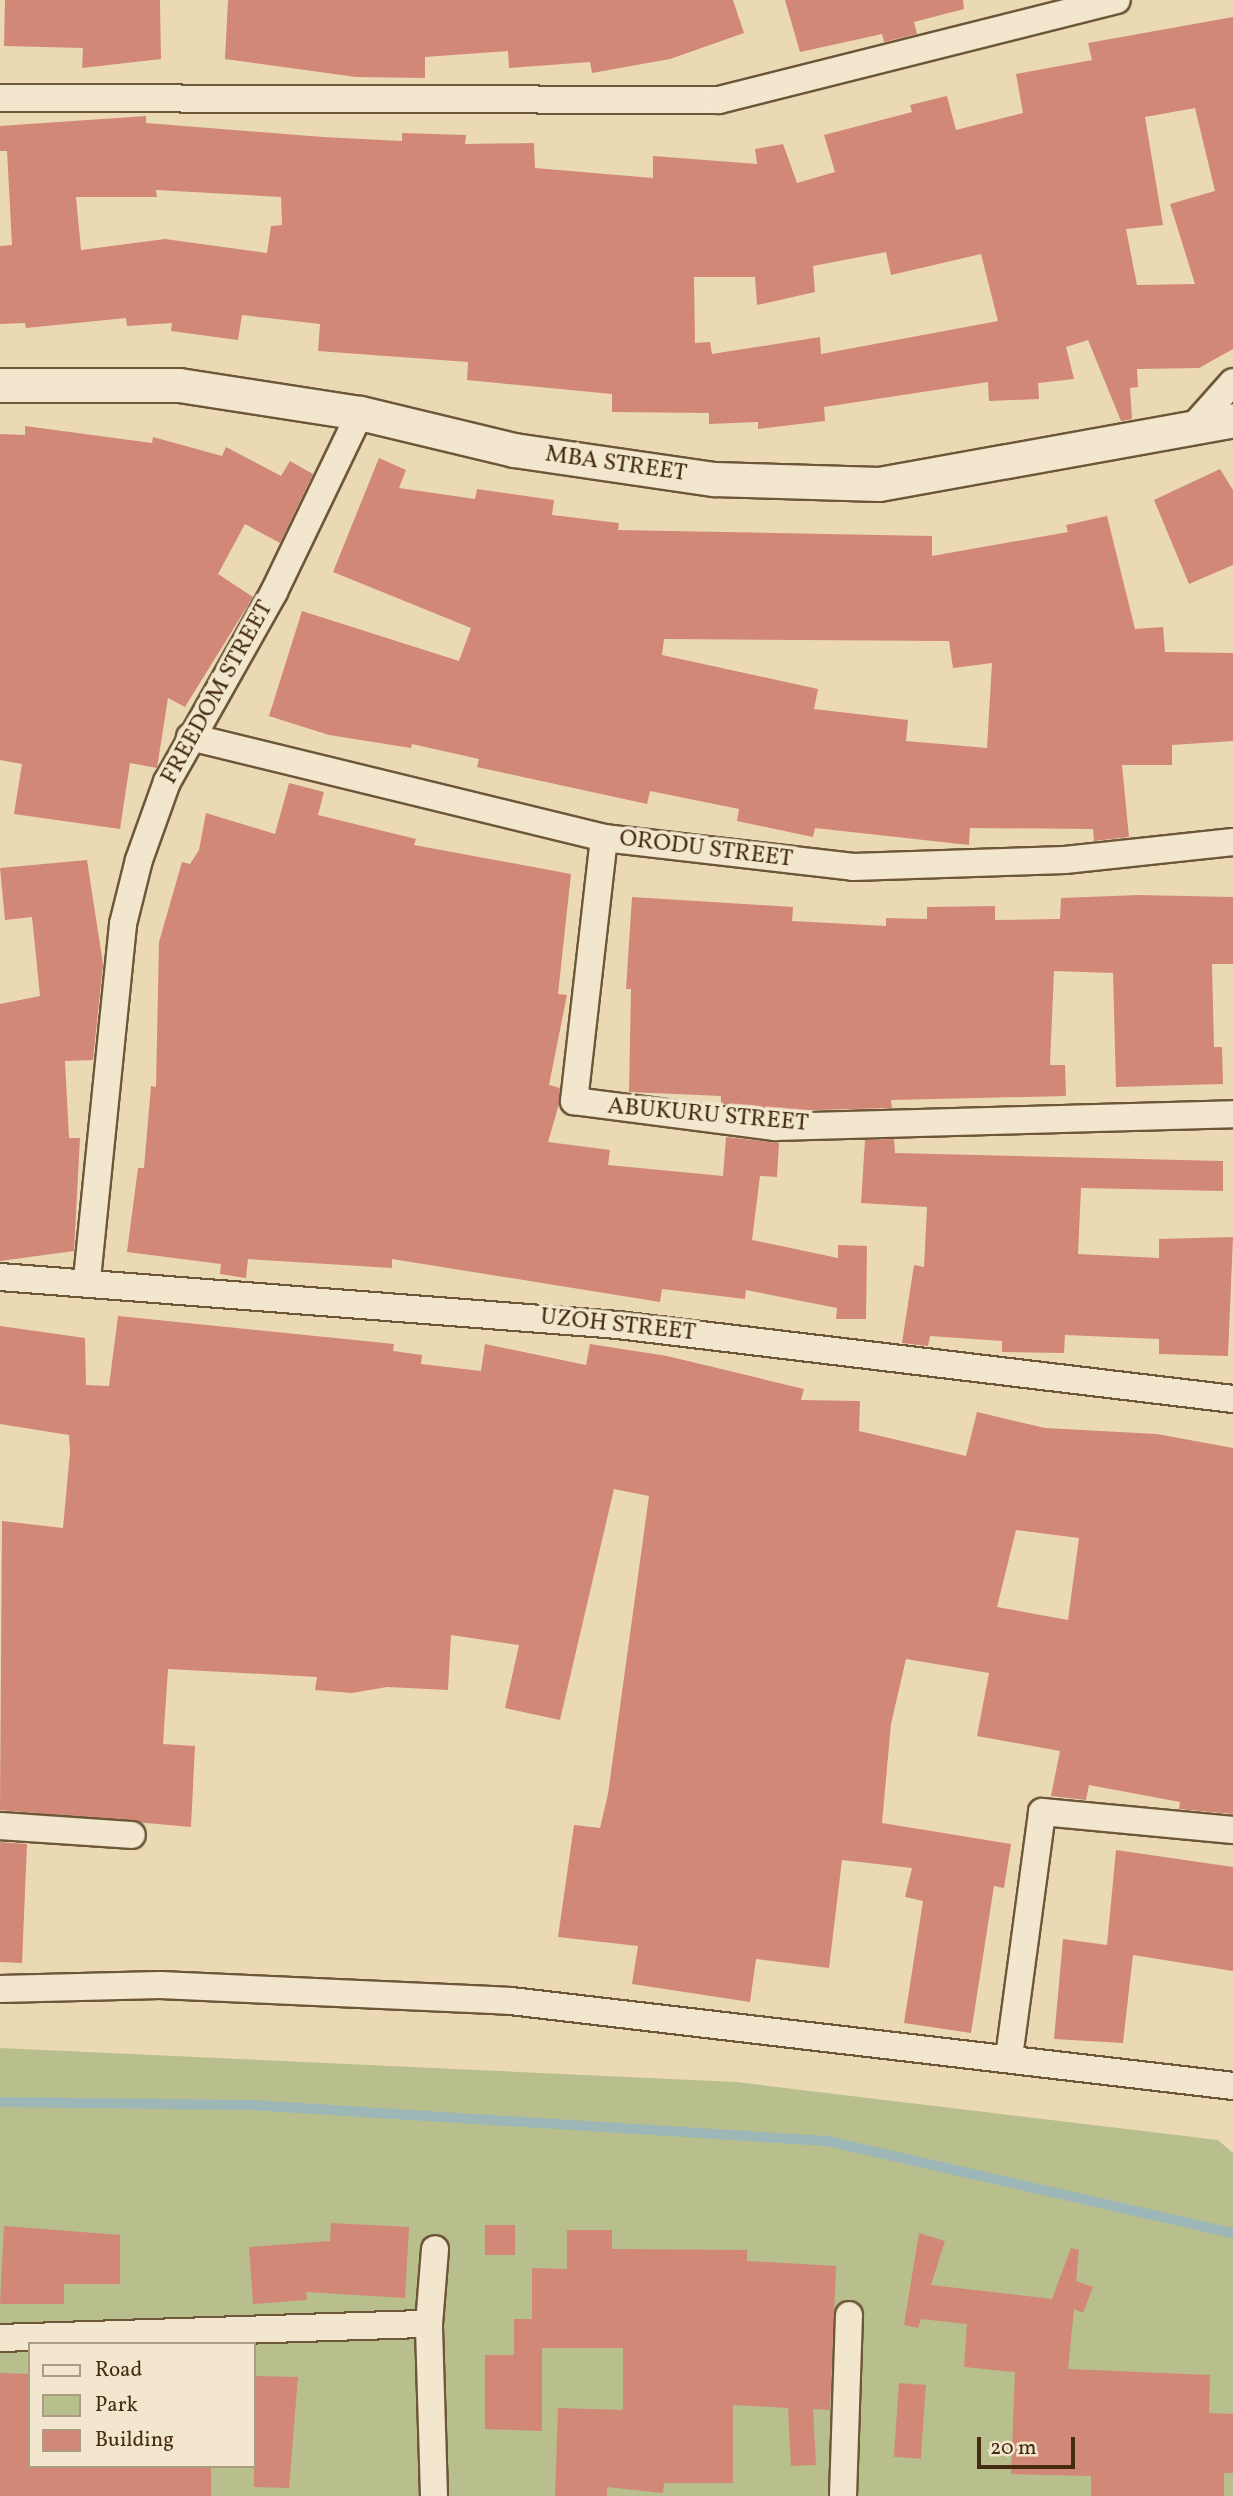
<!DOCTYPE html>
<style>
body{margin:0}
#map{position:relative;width:1233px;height:2496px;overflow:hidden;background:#ebd9b4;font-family:Vollkorn,serif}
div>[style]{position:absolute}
.green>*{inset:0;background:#b8bf8c}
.stream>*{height:10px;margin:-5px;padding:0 5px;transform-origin:5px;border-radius:5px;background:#9db7b8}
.building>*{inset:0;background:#d28877;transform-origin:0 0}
.roads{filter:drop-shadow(2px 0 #6e5739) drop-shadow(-2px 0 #6e5739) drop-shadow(0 2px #6e5739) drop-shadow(0 -2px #6e5739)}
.minor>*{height:26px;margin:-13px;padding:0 13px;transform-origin:13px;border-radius:13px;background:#f2e6ce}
.tertiary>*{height:33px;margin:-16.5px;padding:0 16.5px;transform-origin:16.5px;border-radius:16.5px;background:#f2e6ce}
span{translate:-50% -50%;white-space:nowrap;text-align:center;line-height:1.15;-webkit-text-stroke:7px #f2e6ce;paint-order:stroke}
.street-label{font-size:24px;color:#452c10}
.legend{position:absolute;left:28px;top:2342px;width:228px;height:126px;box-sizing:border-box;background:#f2e6ce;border:2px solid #ad9c82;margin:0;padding:9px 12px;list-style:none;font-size:21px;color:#452c10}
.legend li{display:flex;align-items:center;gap:14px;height:35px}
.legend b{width:35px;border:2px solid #ad9c82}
.scale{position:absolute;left:977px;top:2437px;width:98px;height:32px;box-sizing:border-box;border:4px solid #452c10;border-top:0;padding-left:9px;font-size:21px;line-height:24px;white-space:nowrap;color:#452c10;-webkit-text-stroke:5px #f2e6ce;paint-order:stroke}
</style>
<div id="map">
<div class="green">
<i style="clip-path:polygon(evenodd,0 2048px,736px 2082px,1218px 2140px,1233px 2153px,1233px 2496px,0 2496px,0 2048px,30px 2344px,254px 2344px,254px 2466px,30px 2466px,30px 2344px)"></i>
</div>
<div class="stream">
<i style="left:0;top:2102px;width:252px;rotate:0.7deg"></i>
<i style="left:252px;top:2105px;width:576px;rotate:3.58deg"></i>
<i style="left:827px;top:2141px;width:416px;rotate:12.8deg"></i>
</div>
<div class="building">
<i style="clip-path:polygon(5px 0,160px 0,161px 59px,82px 68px,83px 48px,4px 46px)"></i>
<i style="clip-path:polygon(228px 0,733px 0,744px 33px,670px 59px,592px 73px,590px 62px,509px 68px,508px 51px,425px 57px,425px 78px,356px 77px,225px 59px)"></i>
<i style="clip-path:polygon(785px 0,963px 0,964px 9px,914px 22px,917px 34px,884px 42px,882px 34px,800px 52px)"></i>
<i style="clip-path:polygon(evenodd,1233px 17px,1233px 349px,1199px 368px,1137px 369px,1138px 387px,1130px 388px,1132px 419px,1121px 421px,1088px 340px,1066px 347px,1074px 379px,1038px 383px,1039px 399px,989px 401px,988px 382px,824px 407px,825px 421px,758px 429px,758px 422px,709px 424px,709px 413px,612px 412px,612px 394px,467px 380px,468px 362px,318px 351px,320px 324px,242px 315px,238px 340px,171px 331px,172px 323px,127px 326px,126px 318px,26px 328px,25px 323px,0 324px,0 246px,12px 245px,7px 151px,0 151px,0 126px,146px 116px,146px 123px,323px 137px,402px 141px,402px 133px,466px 135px,465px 144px,534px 143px,535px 168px,653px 178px,653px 156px,757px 164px,755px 149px,783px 144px,797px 183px,835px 172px,824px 135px,912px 112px,910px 105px,947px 96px,956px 130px,1023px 113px,1016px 74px,1092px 60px,1088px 43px,1233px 17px,1195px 108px,1215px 191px,1170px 204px,1195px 284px,1137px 285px,1126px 229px,1163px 225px,1145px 117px,1195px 108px,1233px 17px,156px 190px,281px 197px,282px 225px,271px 226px,267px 253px,165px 239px,81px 250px,76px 197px,157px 197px,156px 190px,1233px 17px,886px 252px,891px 275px,981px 254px,998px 321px,821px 354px,820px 337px,712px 354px,710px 342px,695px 343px,694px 277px,755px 277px,757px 305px,815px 292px,813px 266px,886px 252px)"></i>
<i style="clip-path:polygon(25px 426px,152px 443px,153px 437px,222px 456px,226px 447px,281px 476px,290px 461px,313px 474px,280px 543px,245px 524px,218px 574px,253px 597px,185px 707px,168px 698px,157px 768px,130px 763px,120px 829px,14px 814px,22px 764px,0 760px,0 434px,25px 435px)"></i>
<i style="clip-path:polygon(evenodd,379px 458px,406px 470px,399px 488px,475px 499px,477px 489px,554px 500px,552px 515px,619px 523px,618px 530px,932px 536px,932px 556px,1068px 532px,1066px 525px,1107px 516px,1135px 629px,1163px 627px,1165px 652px,1233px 653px,1233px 741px,1172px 745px,1172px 765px,1122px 765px,1129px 837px,1094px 841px,1093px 829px,970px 828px,969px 845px,815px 828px,813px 837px,737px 821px,739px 809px,650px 791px,647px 804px,477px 767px,479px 759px,412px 744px,411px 748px,329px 735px,269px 716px,302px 611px,459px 661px,471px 628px,333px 572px,379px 458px,664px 639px,949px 641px,953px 668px,992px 663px,987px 748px,906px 741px,908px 720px,814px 709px,818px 689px,662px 655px,664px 639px)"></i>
<i style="clip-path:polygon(1220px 469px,1233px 490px,1233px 565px,1189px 584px,1154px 500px)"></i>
<i style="clip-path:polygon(289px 783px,324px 792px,318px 815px,416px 839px,414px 845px,571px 874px,558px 994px,567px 995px,549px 1085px,560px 1088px,559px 1104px,548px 1142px,610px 1150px,608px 1165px,723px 1176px,726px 1137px,779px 1143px,777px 1177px,760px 1176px,752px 1240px,838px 1258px,838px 1245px,867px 1246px,866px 1319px,836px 1319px,837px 1308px,746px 1290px,745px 1299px,662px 1289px,660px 1302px,392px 1259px,392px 1268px,248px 1259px,246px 1278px,220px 1274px,221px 1264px,127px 1252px,138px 1168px,144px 1168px,151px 1086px,156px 1087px,159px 942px,182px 862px,190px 864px,199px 850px,206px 813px,275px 834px)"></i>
<i style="clip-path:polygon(87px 860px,103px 964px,93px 1060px,65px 1061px,69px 1138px,80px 1138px,74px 1251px,0 1261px,0 1004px,40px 996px,32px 917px,5px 920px,0 868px)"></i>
<i style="clip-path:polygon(1138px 895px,1233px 897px,1233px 964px,1212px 964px,1214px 1047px,1222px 1047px,1223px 1084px,1116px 1087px,1113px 973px,1054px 971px,1050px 1065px,1065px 1065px,1066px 1096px,891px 1100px,892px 1108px,776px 1111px,721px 1104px,721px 1096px,629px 1092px,631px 989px,626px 989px,632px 897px,793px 907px,792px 921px,886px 926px,886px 918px,927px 919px,927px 907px,995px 906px,995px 920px,1060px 919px,1061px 898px)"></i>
<i style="clip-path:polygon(894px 1139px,895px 1153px,1223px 1161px,1223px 1191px,1081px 1188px,1078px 1254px,1159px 1258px,1159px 1239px,1233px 1237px,1228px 1356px,1159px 1354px,1159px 1339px,1065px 1335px,1064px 1353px,1002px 1352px,1002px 1341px,930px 1336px,928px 1346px,902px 1343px,914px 1265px,924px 1267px,927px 1207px,861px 1203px,865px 1140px)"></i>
<i style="clip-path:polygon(evenodd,118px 1316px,394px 1344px,393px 1351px,422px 1355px,421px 1364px,481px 1371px,485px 1344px,586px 1365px,590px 1344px,667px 1356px,804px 1389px,801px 1400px,860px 1401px,859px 1431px,966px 1456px,977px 1412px,1045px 1428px,1157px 1434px,1233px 1448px,1233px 1814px,1179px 1809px,1180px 1802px,1089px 1785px,1086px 1800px,1051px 1796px,1060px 1751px,977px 1736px,989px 1673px,906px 1659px,891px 1724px,882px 1823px,1011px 1844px,1004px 1888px,994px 1886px,971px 2033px,904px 2023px,923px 1901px,905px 1897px,912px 1868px,842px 1860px,829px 1968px,756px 1959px,750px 2002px,632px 1984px,638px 1946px,558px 1937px,574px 1825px,600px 1828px,608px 1794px,649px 1496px,614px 1489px,560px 1720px,505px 1708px,519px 1645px,451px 1635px,448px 1690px,387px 1687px,352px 1693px,315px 1690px,317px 1677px,168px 1669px,163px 1744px,195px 1746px,191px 1827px,0 1810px,2px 1521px,63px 1528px,70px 1452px,69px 1435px,0 1424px,0 1326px,85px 1338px,86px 1385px,109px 1386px,118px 1316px,1016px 1530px,1079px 1538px,1068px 1620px,997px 1607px,1016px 1530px)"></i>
<i style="clip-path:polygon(0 1842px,27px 1844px,22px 1963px,0 1962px)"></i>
<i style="clip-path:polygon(1116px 1850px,1233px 1867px,1233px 1971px,1133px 1955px,1123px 2043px,1054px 2039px,1063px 1939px,1107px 1945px)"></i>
<i style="clip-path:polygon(331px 2223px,409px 2227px,405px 2298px,306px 2292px,307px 2300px,253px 2304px,249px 2247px,330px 2241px)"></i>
<i style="left:485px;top:2225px;width:30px;height:30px"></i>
<i style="clip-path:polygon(4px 2226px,120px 2235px,120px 2284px,64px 2284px,64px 2304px,0 2304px)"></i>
<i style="clip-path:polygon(567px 2230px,612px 2230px,612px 2249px,747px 2250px,747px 2261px,836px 2266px,830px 2410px,813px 2409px,816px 2465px,791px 2466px,788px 2408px,733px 2405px,733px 2483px,664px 2483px,663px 2493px,607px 2487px,607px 2496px,555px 2496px,558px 2408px,623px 2410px,623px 2348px,542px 2348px,542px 2431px,485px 2429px,485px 2355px,514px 2355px,514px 2319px,532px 2319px,532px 2268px,567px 2269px)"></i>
<i style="clip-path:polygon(919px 2233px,945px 2241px,931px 2285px,1052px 2299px,1071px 2248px,1079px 2250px,1076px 2281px,1093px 2287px,1083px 2313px,1074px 2309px,1068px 2369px,1210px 2375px,1209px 2413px,1233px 2414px,1233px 2473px,1224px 2473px,1224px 2496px,1091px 2496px,1091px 2476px,1011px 2474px,1015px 2372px,964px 2367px,967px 2324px,921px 2319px,918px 2328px,904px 2325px)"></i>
<i style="clip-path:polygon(0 2373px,30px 2374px,30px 2466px,211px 2466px,211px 2496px,0 2496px)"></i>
<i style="clip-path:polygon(254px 2376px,298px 2377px,289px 2488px,254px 2487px)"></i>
<i style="left:899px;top:2383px;width:27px;height:74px;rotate:4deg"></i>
</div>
<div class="roads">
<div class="minor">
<i style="left:0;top:98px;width:719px;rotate:0.16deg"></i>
<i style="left:719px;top:100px;width:410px;rotate:-14.1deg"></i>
<i style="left:1193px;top:427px;width:60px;rotate:-48.4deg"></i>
<i style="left:190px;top:737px;width:426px;rotate:13.7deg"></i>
<i style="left:604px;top:838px;width:251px;rotate:6.6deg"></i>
<i style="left:853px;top:867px;width:212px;rotate:-1.9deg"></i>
<i style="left:1065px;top:860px;width:169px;rotate:-6.1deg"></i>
<i style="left:604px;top:838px;width:265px;rotate:96.5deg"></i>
<i style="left:574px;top:1101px;width:203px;rotate:7.4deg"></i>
<i style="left:775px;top:1127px;width:458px;rotate:-1.6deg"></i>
<i style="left:0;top:1277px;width:620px;rotate:4.44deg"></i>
<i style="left:618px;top:1325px;width:619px;rotate:6.86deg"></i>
<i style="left:87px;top:1279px;width:357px;rotate:-84.2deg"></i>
<i style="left:123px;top:924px;width:66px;rotate:-76deg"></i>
<i style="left:139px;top:860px;width:83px;rotate:-70.3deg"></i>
<i style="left:167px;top:782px;width:218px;rotate:-60.6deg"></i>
<i style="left:274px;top:592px;width:199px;rotate:-64.3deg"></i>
<i style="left:0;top:1826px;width:132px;rotate:3.9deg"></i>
<i style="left:0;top:1989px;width:160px;rotate:-1.4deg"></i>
<i style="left:160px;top:1985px;width:351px;rotate:2.6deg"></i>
<i style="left:511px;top:2001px;width:727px;rotate:6.71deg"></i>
<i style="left:1009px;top:2057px;width:247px;rotate:-82.3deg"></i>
<i style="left:1042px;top:1812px;width:192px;rotate:5.4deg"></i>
<i style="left:0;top:2338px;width:429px;rotate:-1.9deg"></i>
<i style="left:434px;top:2496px;width:172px;rotate:-91.7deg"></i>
<i style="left:429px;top:2324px;width:75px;rotate:-85.4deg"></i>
<i style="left:843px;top:2496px;width:181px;rotate:-88.1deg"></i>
</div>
<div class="tertiary">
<i style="left:0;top:385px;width:179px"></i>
<i style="left:179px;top:385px;width:183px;rotate:8.8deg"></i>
<i style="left:360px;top:413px;width:158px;rotate:13.5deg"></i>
<i style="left:514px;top:450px;width:202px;rotate:8.3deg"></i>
<i style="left:714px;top:479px;width:165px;rotate:1.7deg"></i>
<i style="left:879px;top:484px;width:360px;rotate:-10.2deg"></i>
</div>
</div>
<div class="street-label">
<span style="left:616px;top:465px;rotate:8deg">MBA STREET</span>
<span style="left:218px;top:693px;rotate:-61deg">FREEDOM STREET</span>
<span style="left:706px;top:850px;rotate:7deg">ORODU STREET</span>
<span style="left:708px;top:1116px;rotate:5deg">ABUKURU STREET</span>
<span style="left:618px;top:1326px;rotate:6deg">UZOH STREET</span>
</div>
<ul class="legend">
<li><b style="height:9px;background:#f2e6ce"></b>Road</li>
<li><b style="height:19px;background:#b8bf8c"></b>Park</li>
<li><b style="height:19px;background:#d28877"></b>Building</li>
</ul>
<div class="scale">20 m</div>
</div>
